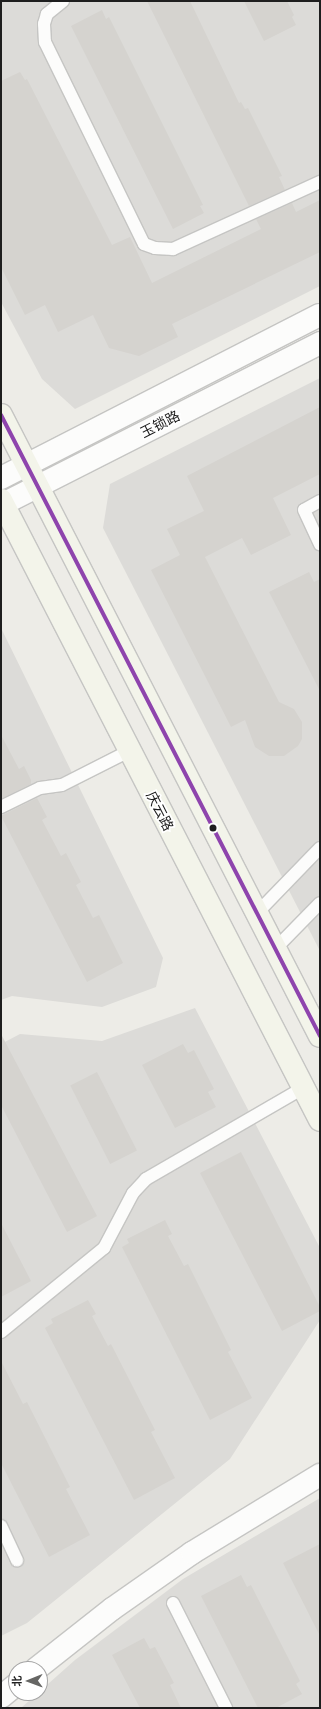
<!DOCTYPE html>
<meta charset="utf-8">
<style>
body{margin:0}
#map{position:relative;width:321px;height:1709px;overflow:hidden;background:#edece7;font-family:Helvetica,"Noto Sans SC",sans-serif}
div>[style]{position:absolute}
.residential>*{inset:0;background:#dcdbd8}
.building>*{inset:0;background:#d5d3cf;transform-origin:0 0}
.roads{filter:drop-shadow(1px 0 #c5c5c3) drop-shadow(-1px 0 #c5c5c3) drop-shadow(0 1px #c5c5c3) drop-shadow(0 -1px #c5c5c3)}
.service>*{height:12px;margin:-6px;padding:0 6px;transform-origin:6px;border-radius:6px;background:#fcfcfb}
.minor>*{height:22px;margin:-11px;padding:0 11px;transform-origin:11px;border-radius:11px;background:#fcfcfb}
.tertiary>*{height:22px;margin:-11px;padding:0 11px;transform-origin:11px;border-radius:11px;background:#fcfcfb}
.secondary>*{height:22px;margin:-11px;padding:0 11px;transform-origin:11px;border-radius:11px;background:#f3f4ea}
.bus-1>*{height:4px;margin:-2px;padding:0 2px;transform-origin:2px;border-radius:2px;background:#8e44ad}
.dots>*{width:11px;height:11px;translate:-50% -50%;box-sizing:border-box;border:2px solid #fff;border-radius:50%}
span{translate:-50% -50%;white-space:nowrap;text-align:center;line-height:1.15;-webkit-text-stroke:3.5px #fff;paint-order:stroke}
.street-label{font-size:14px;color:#1e1e1e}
.frame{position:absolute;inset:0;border:2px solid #1e1e1e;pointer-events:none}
.north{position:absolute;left:8px;top:1661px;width:40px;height:40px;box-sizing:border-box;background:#fff;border:1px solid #a5a5a5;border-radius:50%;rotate:269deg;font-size:11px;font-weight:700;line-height:16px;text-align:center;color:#1e1e1e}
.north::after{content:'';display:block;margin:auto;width:14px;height:18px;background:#666664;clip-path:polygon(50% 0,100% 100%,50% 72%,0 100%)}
</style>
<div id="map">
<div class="residential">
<i style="clip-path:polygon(1px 1px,320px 1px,320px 286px,75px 409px,42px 379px,1px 302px)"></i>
<i style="clip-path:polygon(320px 378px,320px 951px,103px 528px,110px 484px)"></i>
<i style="clip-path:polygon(1px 628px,163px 958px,156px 987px,102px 1007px,12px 996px,1px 1000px)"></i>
<i style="clip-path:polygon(195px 1008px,320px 1248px,320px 1320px,230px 1459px,27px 1623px,1px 1636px,1px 1044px,20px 1034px,102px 1041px)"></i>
<i style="clip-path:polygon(320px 1498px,320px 1708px,21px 1708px,75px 1660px,183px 1579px)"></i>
</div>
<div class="building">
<i style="clip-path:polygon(147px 1px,190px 1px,239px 103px,241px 102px,245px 109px,248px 108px,282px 176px,279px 177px,285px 190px,249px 206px)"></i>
<i style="clip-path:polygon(244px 1px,287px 1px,294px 15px,292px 17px,296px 25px,264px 41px)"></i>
<i style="clip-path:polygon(102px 10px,106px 19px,109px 17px,203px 205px,200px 206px,204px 213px,173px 229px,71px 26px)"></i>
<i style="clip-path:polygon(20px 72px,25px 80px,27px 79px,112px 245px,130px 237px,152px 283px,261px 229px,256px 219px,292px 203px,296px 212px,320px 200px,320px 252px,172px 324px,178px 337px,139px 356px,109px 348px,93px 315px,58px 332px,45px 305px,25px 315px,1px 267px,1px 81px)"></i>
<i style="clip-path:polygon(320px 407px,320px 474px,273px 498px,291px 535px,251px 555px,242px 538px,205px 557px,279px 702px,294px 709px,302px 722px,302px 739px,298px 746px,284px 756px,269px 756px,255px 747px,245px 720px,231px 727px,151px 570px,180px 555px,167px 529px,204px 511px,187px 476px)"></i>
<i style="clip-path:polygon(309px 572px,314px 582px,320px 579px,320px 691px,269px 592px)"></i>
<i style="clip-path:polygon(1px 735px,19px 769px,24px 766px,31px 780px,31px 784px,1px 799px)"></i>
<i style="clip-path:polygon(37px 798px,47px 817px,42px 820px,61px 856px,66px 853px,81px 882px,76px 885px,93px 918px,99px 915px,123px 963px,87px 982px,1px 816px)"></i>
<i style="clip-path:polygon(1px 1034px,97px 1216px,67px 1232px,1px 1105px)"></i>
<i style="clip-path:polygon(183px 1044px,188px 1053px,194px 1050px,214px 1089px,208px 1092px,216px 1107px,175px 1128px,142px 1065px)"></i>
<i style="left:97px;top:1072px;width:88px;height:30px;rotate:63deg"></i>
<i style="clip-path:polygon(241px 1152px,320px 1307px,320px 1311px,282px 1331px,200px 1173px)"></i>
<i style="clip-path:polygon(165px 1220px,172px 1234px,168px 1236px,184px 1266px,188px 1264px,231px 1350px,228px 1352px,252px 1398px,210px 1420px,122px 1247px,129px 1243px,127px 1239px)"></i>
<i style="clip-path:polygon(1px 1223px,31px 1281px,1px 1297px)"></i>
<i style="clip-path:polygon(88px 1300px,96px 1314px,92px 1316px,108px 1346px,111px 1344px,155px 1430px,151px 1432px,175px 1478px,134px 1500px,45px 1328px,53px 1323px,51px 1319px)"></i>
<i style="clip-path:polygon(1px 1361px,23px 1404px,27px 1402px,70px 1487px,66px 1489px,90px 1535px,49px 1557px,1px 1463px)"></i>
<i style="clip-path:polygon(320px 1544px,320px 1636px,283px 1563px)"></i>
<i style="clip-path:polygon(241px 1575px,247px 1587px,251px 1585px,300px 1681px,296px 1684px,302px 1694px,276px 1708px,258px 1708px,201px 1596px)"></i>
<i style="clip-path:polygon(144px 1638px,150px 1649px,155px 1647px,174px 1683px,170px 1685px,181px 1708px,140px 1708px,112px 1655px)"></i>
</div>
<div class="roads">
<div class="service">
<i style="left:63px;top:1px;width:21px;rotate:141deg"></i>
<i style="left:47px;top:14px;width:10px;rotate:107deg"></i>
<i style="left:44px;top:24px;width:18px;rotate:87deg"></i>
<i style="left:45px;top:42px;width:225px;rotate:63.9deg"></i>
<i style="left:144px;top:244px;width:12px;rotate:20deg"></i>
<i style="left:155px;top:248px;width:18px;rotate:3deg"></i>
<i style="left:173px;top:249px;width:162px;rotate:-24.5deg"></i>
<i style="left:320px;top:501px;width:18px;rotate:151deg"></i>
<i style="left:304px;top:510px;width:38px;rotate:65deg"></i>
<i style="left:1px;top:807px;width:43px;rotate:-26deg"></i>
<i style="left:40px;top:788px;width:22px;rotate:-8deg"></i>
<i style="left:62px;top:785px;width:75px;rotate:-26.9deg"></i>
<i style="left:256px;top:914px;width:92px;rotate:-45.9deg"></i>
<i style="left:275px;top:949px;width:64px;rotate:-45.6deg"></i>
<i style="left:1px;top:1332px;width:133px;rotate:-39.2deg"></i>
<i style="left:104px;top:1248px;width:62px;rotate:-62.2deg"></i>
<i style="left:133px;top:1193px;width:19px;rotate:-47deg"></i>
<i style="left:146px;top:1179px;width:181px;rotate:-30.1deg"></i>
<i style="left:1px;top:1526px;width:38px;rotate:65deg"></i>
<i style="left:173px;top:1603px;width:118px;rotate:63.2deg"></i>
</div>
<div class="minor">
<i style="left:36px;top:1669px;width:97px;rotate:-38.3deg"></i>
<i style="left:112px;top:1609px;width:98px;rotate:-35deg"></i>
<i style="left:192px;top:1553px;width:150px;rotate:-31.4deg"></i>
<i style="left:1px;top:1697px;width:19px;rotate:-39deg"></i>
</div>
<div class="tertiary">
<i style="left:1px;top:478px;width:358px;rotate:-27.1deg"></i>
<i style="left:1px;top:505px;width:358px;rotate:-26.9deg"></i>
</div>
<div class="secondary">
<i style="left:1px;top:415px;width:698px;rotate:62.81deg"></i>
<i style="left:1px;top:500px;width:697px;rotate:62.77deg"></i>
</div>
</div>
<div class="bus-1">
<i style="left:1px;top:415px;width:698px;rotate:62.81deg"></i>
</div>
<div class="dots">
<i style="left:213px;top:828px;background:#1e1e1e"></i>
</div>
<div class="street-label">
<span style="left:160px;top:424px;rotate:-27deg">玉锁路</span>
<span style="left:160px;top:811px;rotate:63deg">庆云路</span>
</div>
<div class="frame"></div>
<div class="north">北</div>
</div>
